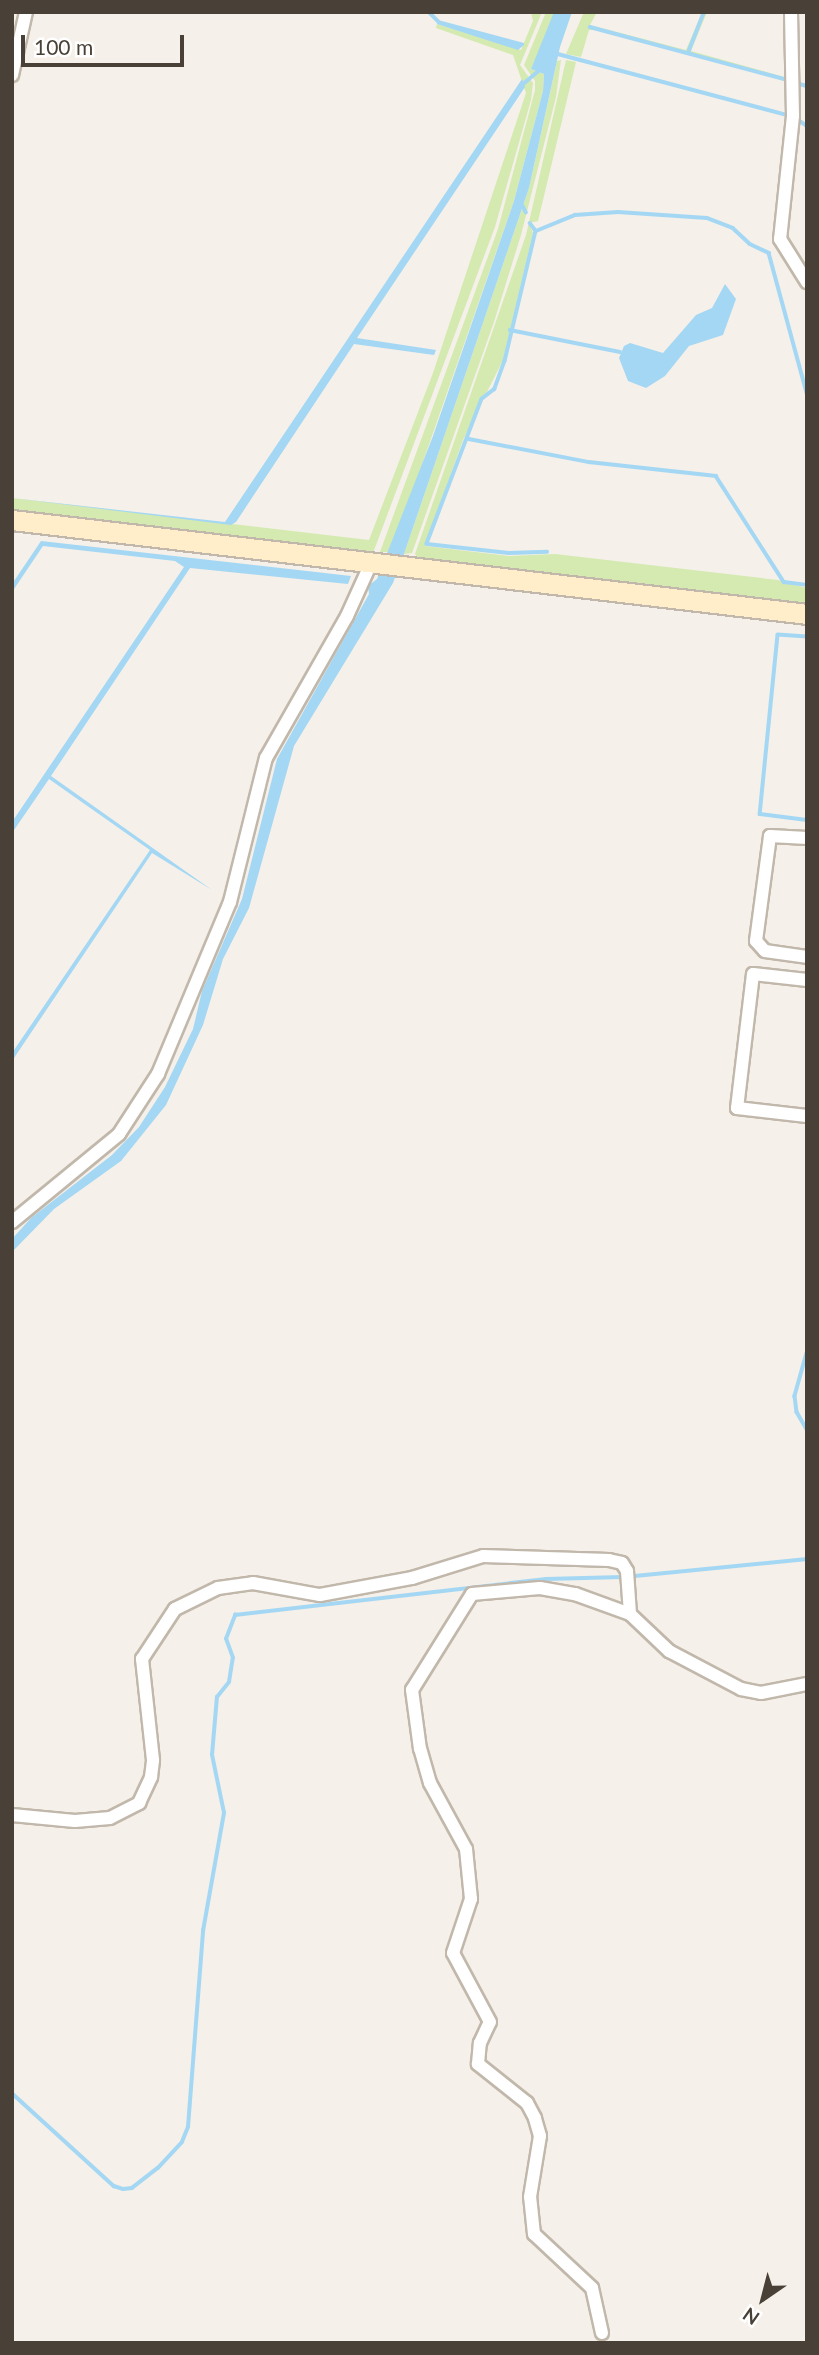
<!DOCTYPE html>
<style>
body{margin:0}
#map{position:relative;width:819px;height:2355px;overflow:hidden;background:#f5f0e9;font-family:Lato,sans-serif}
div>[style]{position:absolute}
.green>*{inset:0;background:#d4eab1}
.water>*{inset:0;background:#a4d7f3}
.stream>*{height:3.5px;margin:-1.75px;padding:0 1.75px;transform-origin:1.75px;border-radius:1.75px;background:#a4d7f3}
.roads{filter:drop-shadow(2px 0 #c1b8ab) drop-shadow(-2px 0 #c1b8ab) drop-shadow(0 2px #c1b8ab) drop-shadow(0 -2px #c1b8ab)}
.minor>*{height:12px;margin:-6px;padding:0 6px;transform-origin:6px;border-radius:6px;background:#fff}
.secondary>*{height:19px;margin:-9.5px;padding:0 9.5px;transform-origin:9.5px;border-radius:9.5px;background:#ffeec9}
span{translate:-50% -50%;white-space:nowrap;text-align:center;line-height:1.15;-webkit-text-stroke:7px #fff;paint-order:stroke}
.frame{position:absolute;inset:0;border:14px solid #494137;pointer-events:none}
.north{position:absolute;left:728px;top:2264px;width:70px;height:70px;-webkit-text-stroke:5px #fff;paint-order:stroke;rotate:215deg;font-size:19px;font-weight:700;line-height:28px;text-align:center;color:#494137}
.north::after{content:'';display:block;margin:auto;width:24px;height:32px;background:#494137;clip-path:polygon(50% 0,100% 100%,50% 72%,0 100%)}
.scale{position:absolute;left:21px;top:35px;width:163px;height:32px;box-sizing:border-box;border:4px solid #494137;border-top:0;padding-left:9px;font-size:21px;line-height:24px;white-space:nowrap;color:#494137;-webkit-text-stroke:5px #fff;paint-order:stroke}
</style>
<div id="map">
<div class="green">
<i style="clip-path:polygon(531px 12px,542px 12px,520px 65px,533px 83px,531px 100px,495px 227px,373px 553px,12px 511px,12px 498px,369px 540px,433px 373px,526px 93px,513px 55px,436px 28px,437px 24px,521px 50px,533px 21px)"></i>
<i style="clip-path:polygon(546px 12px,554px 12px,551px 26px,531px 69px,544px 74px,543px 91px,514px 201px,411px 496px,389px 552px,380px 552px,498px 229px,535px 90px,535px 81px,524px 65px)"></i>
<i style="clip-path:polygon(584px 12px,597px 12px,590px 25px,686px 50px,702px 12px,707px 12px,691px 51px,788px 78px,788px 82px,599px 29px,589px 30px,581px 57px,566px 54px)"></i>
<i style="clip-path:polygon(561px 60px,556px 97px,521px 235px,494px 322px,412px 553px,404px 554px,529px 188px,557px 61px)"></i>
<i style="clip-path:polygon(566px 60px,576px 62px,538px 221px,529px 223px,533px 233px,503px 360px,463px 440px,425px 546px,509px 556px,555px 554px,778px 580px,807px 588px,807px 604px,418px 558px,415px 554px,526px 235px)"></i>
</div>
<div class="water">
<i style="clip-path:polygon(554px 12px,572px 12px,560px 47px,529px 188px,404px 554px,393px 583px,294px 746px,249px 908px,223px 959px,203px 1025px,166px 1105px,121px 1161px,54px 1209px,12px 1252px,12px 1239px,31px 1218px,112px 1155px,139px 1127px,165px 1087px,193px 1029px,202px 991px,242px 899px,277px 759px,369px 594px,368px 586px,377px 579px,433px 436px,514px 201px,543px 91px,544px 74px,531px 69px)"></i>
<i style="clip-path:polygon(438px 20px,524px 43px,524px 45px,518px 50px,437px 24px)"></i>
<i style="clip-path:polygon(522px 79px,525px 87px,357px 338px,436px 350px,434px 355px,354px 344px,236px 522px,231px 525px,12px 498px,225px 522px)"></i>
<i style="clip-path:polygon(725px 284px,736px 299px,723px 335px,689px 346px,665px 376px,646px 388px,628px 381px,619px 358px,624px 346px,630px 343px,663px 353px,696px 315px,712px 308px)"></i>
<i style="clip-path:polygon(41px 541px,351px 576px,348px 584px,190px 568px,51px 776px,212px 890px,152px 853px,12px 1061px,12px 1053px,150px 850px,49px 779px,12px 833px,12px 822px,184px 567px,175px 561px,43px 546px,12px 592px,12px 584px)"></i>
</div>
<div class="stream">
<i style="left:429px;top:12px;width:14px;rotate:45deg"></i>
<i style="left:590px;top:27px;width:205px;rotate:15deg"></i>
<i style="left:688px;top:53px;width:44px;rotate:-68.7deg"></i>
<i style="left:558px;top:54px;width:241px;rotate:14.9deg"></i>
<i style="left:796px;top:83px;width:11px;rotate:15deg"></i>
<i style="left:522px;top:85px;width:23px;rotate:-40deg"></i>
<i style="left:797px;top:119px;width:12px;rotate:35deg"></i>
<i style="left:523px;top:206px;width:7px;rotate:63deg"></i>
<i style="left:530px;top:223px;width:10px;rotate:53deg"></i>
<i style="left:536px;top:231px;width:42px;rotate:-22.3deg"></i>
<i style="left:575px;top:215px;width:43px;rotate:-4deg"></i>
<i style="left:618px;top:212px;width:89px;rotate:3.9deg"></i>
<i style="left:707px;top:218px;width:28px;rotate:21deg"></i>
<i style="left:733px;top:228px;width:23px;rotate:43deg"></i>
<i style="left:750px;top:244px;width:21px;rotate:25deg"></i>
<i style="left:769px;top:253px;width:145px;rotate:74.8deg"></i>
<i style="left:536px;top:231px;width:134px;rotate:103.4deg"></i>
<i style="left:505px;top:361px;width:30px;rotate:110deg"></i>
<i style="left:495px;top:389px;width:16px;rotate:142deg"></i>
<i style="left:482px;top:399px;width:155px;rotate:110.8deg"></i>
<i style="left:427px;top:544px;width:82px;rotate:6.3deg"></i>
<i style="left:509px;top:553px;width:38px;rotate:-2deg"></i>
<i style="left:510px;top:330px;width:112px;rotate:11.3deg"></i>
<i style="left:469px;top:439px;width:122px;rotate:10.9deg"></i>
<i style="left:589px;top:462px;width:128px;rotate:6.3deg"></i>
<i style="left:716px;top:476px;width:126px;rotate:57.3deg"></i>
<i style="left:784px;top:582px;width:23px;rotate:7deg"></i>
<i style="left:807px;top:637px;width:29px;rotate:-176deg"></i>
<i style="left:778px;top:635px;width:180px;rotate:95.7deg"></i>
<i style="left:760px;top:814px;width:47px;rotate:7.3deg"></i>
<i style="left:807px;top:1353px;width:45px;rotate:105.6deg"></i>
<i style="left:795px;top:1396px;width:16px;rotate:83deg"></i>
<i style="left:797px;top:1412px;width:20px;rotate:60deg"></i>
<i style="left:635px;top:1576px;width:173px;rotate:-5.6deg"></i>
<i style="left:12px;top:2093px;width:138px;rotate:42.4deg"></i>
<i style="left:114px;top:2186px;width:9px;rotate:18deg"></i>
<i style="left:123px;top:2189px;width:9px;rotate:-6deg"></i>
<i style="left:132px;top:2188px;width:33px;rotate:-38deg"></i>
<i style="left:158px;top:2168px;width:35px;rotate:-47deg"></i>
<i style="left:182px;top:2142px;width:16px;rotate:-68deg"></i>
<i style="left:188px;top:2127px;width:197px;rotate:-85.6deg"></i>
<i style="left:203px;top:1931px;width:120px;rotate:-79.9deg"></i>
<i style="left:224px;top:1813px;width:59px;rotate:-101.7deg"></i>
<i style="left:212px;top:1755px;width:58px;rotate:-85.1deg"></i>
<i style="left:217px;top:1697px;width:19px;rotate:-51deg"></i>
<i style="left:229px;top:1682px;width:24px;rotate:-81deg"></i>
<i style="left:233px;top:1658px;width:20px;rotate:-110deg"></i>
<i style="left:226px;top:1639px;width:26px;rotate:-69deg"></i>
<i style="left:235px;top:1615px;width:313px;rotate:-6.6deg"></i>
<i style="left:546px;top:1579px;width:77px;rotate:-1.5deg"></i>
</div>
<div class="roads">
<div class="minor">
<i style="left:791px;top:12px;width:104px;rotate:88.9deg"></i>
<i style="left:793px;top:116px;width:124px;rotate:96deg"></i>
<i style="left:780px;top:239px;width:51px;rotate:57.9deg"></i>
<i style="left:12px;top:75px;width:65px;rotate:-77.5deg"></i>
<i style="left:807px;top:838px;width:37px;rotate:-177deg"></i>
<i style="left:770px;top:836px;width:106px;rotate:97.6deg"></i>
<i style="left:756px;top:941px;width:13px;rotate:48deg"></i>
<i style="left:765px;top:951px;width:42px;rotate:8.1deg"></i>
<i style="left:807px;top:980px;width:54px;rotate:-173.7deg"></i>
<i style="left:753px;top:974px;width:135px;rotate:96.8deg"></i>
<i style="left:737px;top:1108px;width:70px;rotate:6.5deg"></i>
<i style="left:12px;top:1222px;width:139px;rotate:-39.4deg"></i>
<i style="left:119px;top:1134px;width:72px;rotate:-57deg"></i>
<i style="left:158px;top:1074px;width:186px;rotate:-67.3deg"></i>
<i style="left:230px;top:902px;width:148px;rotate:-76deg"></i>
<i style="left:266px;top:758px;width:163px;rotate:-60.3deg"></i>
<i style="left:347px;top:616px;width:60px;rotate:-65.6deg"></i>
<i style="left:12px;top:1815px;width:63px;rotate:5.4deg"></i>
<i style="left:75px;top:1821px;width:35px;rotate:-5deg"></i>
<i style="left:110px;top:1818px;width:33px;rotate:-27deg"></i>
<i style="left:139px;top:1803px;width:29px;rotate:-65deg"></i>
<i style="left:151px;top:1777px;width:17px;rotate:-83deg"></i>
<i style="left:153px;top:1760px;width:102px;rotate:-96.2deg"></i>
<i style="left:142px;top:1659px;width:60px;rotate:-56.6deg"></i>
<i style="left:175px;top:1609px;width:48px;rotate:-26deg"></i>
<i style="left:218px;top:1588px;width:35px;rotate:-8deg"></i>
<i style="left:253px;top:1583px;width:68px;rotate:10.2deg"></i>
<i style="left:320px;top:1595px;width:94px;rotate:-10.5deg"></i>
<i style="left:412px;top:1578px;width:74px;rotate:-17.2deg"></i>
<i style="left:483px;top:1556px;width:126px;rotate:1.8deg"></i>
<i style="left:609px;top:1560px;width:13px;rotate:13deg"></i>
<i style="left:622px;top:1563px;width:9px;rotate:58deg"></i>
<i style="left:627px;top:1571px;width:43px;rotate:86deg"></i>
<i style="left:602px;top:2333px;width:46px;rotate:-102.5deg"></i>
<i style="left:592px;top:2288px;width:79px;rotate:-137deg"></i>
<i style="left:534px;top:2234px;width:37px;rotate:-96deg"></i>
<i style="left:530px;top:2197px;width:62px;rotate:-80.7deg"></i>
<i style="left:540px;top:2136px;width:19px;rotate:-106deg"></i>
<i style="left:535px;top:2118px;width:17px;rotate:-118deg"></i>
<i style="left:527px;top:2103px;width:63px;rotate:-141.5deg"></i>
<i style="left:478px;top:2064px;width:21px;rotate:-85deg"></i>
<i style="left:480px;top:2043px;width:23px;rotate:-65deg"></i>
<i style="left:490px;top:2022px;width:78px;rotate:-118.2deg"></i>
<i style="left:453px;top:1953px;width:57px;rotate:-71.6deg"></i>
<i style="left:471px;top:1899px;width:50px;rotate:-95.7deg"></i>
<i style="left:466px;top:1849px;width:75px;rotate:-118.6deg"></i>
<i style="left:430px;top:1783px;width:35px;rotate:-106deg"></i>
<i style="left:420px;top:1749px;width:60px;rotate:-97.7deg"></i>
<i style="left:412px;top:1690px;width:113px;rotate:-58deg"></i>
<i style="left:472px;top:1594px;width:68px;rotate:-5deg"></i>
<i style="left:540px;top:1588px;width:36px;rotate:10deg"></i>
<i style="left:575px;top:1594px;width:59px;rotate:20deg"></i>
<i style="left:630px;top:1614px;width:54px;rotate:43.5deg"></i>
<i style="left:669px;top:1651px;width:81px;rotate:27.8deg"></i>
<i style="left:741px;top:1689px;width:20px;rotate:11deg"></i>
<i style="left:761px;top:1693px;width:47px;rotate:-11.1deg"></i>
</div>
<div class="secondary">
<i style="left:12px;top:520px;width:801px;rotate:6.74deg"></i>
</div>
</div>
<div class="frame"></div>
<div class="north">N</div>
<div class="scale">100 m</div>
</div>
